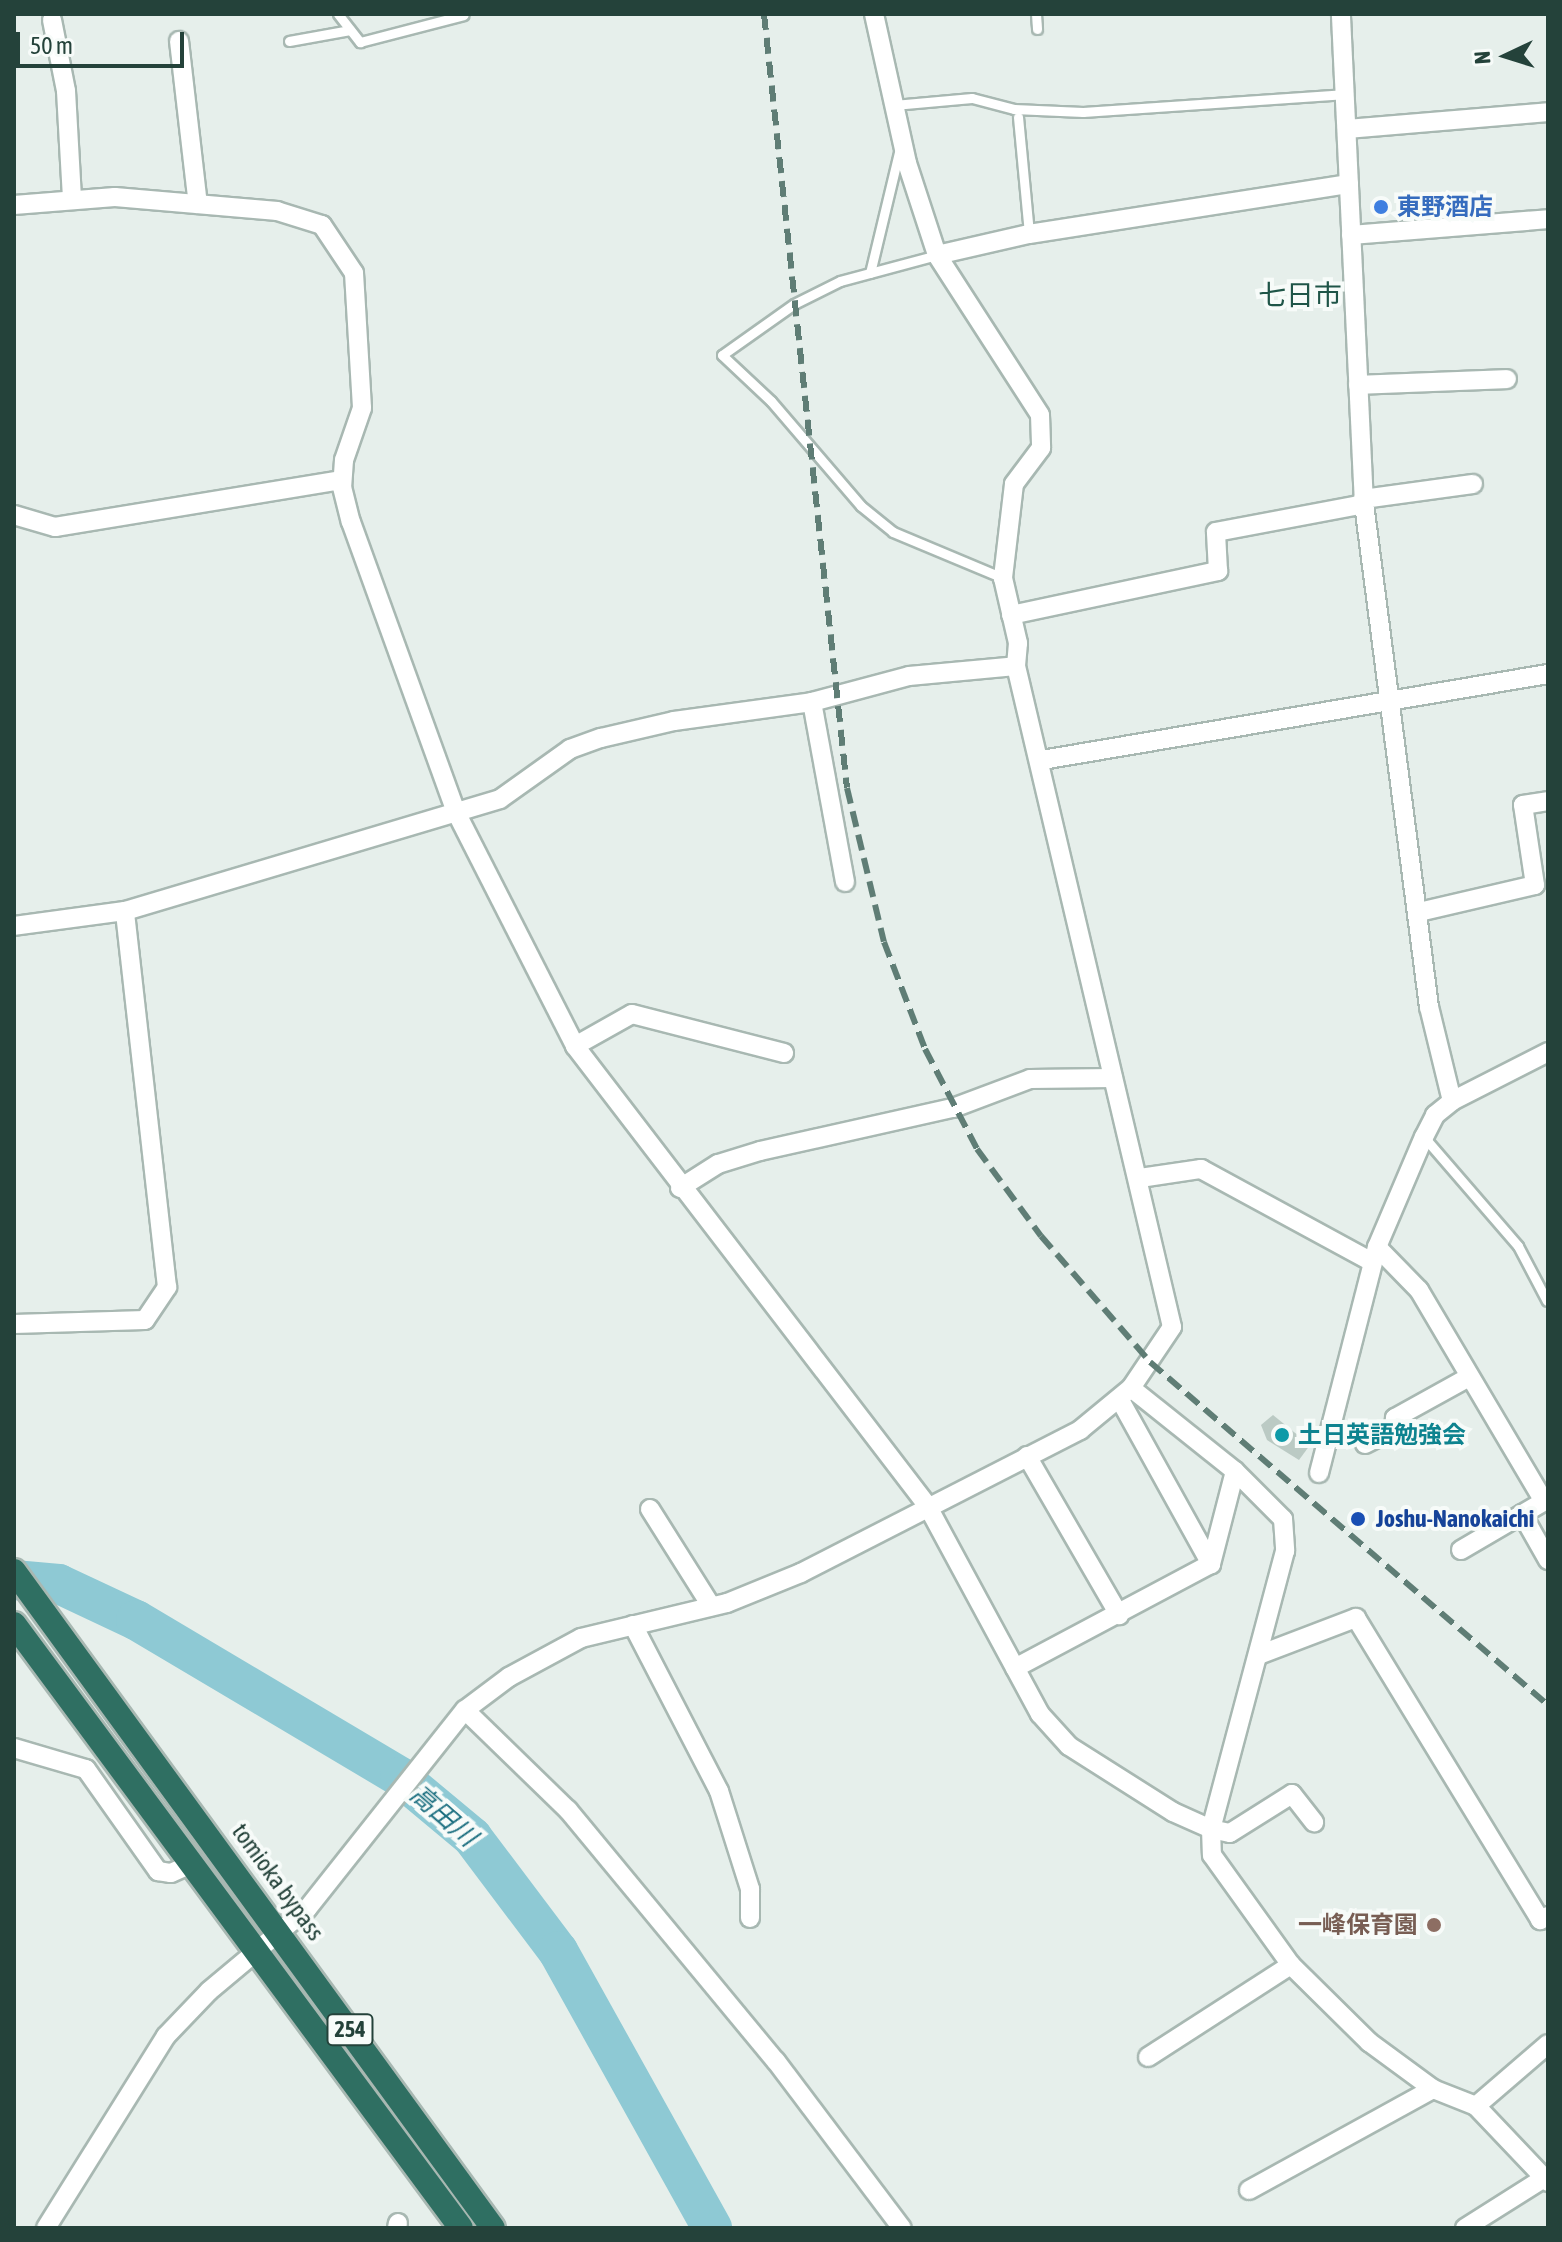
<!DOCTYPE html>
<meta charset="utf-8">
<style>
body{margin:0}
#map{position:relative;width:1562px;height:2242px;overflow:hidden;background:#e6efeb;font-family:"Asap Condensed","Noto Sans JP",sans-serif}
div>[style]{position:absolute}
.river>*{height:40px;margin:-20px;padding:0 20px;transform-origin:20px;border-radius:20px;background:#8ec9d4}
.building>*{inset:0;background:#bbcac4}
.roads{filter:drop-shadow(2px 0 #a8b8b2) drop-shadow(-2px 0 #a8b8b2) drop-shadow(0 2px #a8b8b2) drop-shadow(0 -2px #a8b8b2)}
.lane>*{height:9px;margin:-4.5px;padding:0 4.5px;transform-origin:4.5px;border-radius:4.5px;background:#fff}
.street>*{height:18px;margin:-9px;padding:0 9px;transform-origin:9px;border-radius:9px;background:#fff}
.highway>*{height:24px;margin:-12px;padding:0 12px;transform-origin:12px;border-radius:12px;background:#2f6f62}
.rail>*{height:6px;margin-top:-3px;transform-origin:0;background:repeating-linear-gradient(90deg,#5f7d75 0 16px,transparent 0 24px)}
.dots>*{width:22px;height:22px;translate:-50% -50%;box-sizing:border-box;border:4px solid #f7fbf9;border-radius:50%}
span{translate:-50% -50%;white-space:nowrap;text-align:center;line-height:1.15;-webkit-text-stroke:8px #f7fbf9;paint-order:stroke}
.shield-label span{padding:2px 6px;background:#f7fbf9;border:2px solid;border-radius:6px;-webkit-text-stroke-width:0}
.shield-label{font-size:22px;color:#24423a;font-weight:700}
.shop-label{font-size:24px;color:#366cbe;font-weight:700}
.left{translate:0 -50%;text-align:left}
.culture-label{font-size:24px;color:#0d838f;font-weight:700}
.transit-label{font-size:24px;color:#164399;font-weight:700}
.street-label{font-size:24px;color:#24423a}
.education-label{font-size:24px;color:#785e54;font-weight:700}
.right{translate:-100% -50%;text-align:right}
.water-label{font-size:26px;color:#1c6f80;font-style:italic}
.quarter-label{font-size:28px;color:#1f5548}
.frame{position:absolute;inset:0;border:16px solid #24423a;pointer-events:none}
.north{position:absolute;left:1466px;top:16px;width:80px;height:80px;-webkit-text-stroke:6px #f7fbf9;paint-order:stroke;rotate:266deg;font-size:22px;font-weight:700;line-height:32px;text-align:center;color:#24423a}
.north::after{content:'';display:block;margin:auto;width:28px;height:36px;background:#24423a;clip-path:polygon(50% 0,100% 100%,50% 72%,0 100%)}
.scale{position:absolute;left:16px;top:32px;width:168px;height:36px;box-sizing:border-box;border:4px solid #24423a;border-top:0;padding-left:10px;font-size:24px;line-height:28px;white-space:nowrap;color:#24423a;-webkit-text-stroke:6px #f7fbf9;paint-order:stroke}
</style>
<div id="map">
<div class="river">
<i style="left:14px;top:1580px;width:45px;rotate:5.1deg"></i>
<i style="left:59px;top:1584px;width:85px;rotate:25.1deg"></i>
<i style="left:136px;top:1620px;width:307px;rotate:30.7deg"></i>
<i style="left:400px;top:1777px;width:94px;rotate:39.8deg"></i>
<i style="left:472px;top:1837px;width:143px;rotate:53deg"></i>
<i style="left:558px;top:1951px;width:317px;rotate:60.9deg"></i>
</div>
<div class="building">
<i style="clip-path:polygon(1273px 1415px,1310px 1445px,1299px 1460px,1267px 1440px,1261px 1425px)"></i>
</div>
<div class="roads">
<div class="lane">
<i style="left:338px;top:14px;width:36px;rotate:52deg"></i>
<i style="left:360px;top:42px;width:107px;rotate:-14.6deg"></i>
<i style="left:1036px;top:14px;width:15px;rotate:86deg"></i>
<i style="left:289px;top:41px;width:62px;rotate:-10.2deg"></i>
<i style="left:894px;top:105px;width:78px;rotate:-5.1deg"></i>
<i style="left:972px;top:98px;width:43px;rotate:14.7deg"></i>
<i style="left:1014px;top:109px;width:69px;rotate:2.5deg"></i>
<i style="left:1083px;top:112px;width:264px;rotate:-3.9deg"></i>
<i style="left:1018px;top:117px;width:118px;rotate:84.6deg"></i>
<i style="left:937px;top:255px;width:100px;rotate:165deg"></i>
<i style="left:840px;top:281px;width:51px;rotate:153.4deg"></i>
<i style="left:794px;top:304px;width:88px;rotate:144.7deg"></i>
<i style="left:722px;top:355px;width:67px;rotate:43.2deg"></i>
<i style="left:771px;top:401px;width:138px;rotate:49.4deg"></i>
<i style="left:861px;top:506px;width:41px;rotate:39.1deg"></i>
<i style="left:893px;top:532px;width:119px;rotate:22.7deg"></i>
<i style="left:870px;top:273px;width:129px;rotate:-76.5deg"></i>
<i style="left:1424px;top:1137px;width:144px;rotate:49.2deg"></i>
<i style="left:1518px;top:1246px;width:62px;rotate:62.2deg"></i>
</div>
<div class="street">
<i style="left:874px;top:14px;width:153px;rotate:77.5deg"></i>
<i style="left:907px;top:163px;width:97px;rotate:71.9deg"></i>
<i style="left:937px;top:255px;width:190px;rotate:57.2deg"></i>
<i style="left:1040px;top:415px;width:33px;rotate:88deg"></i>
<i style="left:1041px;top:448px;width:45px;rotate:126.9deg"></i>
<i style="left:1014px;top:484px;width:95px;rotate:96.7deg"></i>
<i style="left:1003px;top:578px;width:67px;rotate:77deg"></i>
<i style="left:1018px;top:643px;width:23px;rotate:95deg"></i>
<i style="left:1016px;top:666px;width:679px;rotate:76.72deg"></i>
<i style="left:1172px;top:1327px;width:73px;rotate:123.9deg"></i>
<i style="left:52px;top:20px;width:72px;rotate:78.8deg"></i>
<i style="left:66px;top:91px;width:109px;rotate:86.8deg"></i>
<i style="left:179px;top:41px;width:164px;rotate:83.4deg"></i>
<i style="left:1347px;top:129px;width:202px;rotate:-4.8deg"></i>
<i style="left:14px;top:205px;width:101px;rotate:-4.5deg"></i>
<i style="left:115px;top:197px;width:163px;rotate:4.9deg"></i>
<i style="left:277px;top:211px;width:47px;rotate:17.3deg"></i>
<i style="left:322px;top:225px;width:58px;rotate:56.3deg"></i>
<i style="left:354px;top:273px;width:135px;rotate:86.6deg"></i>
<i style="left:362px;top:408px;width:55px;rotate:109.1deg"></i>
<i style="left:344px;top:460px;width:27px;rotate:94deg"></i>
<i style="left:342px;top:487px;width:36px;rotate:76deg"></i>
<i style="left:351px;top:522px;width:308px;rotate:70.1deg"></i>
<i style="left:456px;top:812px;width:263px;rotate:63deg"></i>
<i style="left:575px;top:1046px;width:578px;rotate:52.52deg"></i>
<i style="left:927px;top:1505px;width:238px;rotate:61.6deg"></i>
<i style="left:1040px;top:1714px;width:43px;rotate:47.8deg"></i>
<i style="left:1069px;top:1746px;width:123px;rotate:32.4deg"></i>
<i style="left:1173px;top:1812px;width:42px;rotate:24.1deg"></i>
<i style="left:1211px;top:1829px;width:19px;rotate:12deg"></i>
<i style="left:1230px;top:1833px;width:73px;rotate:-32.2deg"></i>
<i style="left:1292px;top:1794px;width:36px;rotate:52deg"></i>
<i style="left:1351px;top:235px;width:198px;rotate:-4.6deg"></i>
<i style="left:937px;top:255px;width:94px;rotate:-12.9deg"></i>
<i style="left:1029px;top:234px;width:324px;rotate:-8.9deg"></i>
<i style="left:1358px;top:385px;width:149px;rotate:-2.3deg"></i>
<i style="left:1363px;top:499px;width:111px;rotate:-7.8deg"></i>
<i style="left:14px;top:515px;width:43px;rotate:16.3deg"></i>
<i style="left:55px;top:527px;width:291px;rotate:-9.3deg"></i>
<i style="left:1011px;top:615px;width:212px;rotate:-12deg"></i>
<i style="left:1218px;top:571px;width:39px;rotate:-93deg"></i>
<i style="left:1216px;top:532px;width:151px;rotate:-10.7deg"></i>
<i style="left:812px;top:702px;width:183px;rotate:79.6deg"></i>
<i style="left:1042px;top:760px;width:513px;rotate:-9.65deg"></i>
<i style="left:1419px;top:912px;width:119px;rotate:-13.1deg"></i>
<i style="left:1535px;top:885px;width:81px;rotate:-98.5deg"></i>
<i style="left:1523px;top:805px;width:25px;rotate:-9deg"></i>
<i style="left:14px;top:926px;width:112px;rotate:-7.7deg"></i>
<i style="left:125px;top:911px;width:391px;rotate:-16.6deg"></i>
<i style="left:500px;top:799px;width:86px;rotate:-35.5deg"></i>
<i style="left:570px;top:749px;width:33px;rotate:-20deg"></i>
<i style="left:601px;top:738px;width:75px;rotate:-13.1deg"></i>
<i style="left:674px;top:721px;width:139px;rotate:-7.8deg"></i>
<i style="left:812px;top:702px;width:100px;rotate:-15deg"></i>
<i style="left:909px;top:676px;width:107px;rotate:-5.3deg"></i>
<i style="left:575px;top:1046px;width:65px;rotate:-29.3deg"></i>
<i style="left:632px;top:1014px;width:157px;rotate:14.4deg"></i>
<i style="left:1452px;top:1101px;width:108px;rotate:-27deg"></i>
<i style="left:1140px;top:1178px;width:62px;rotate:-8.4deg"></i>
<i style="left:1201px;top:1169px;width:195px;rotate:28.5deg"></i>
<i style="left:680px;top:1188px;width:45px;rotate:-32.3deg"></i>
<i style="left:718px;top:1164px;width:44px;rotate:-17.2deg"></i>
<i style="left:760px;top:1151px;width:198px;rotate:-12.6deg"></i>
<i style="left:953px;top:1108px;width:82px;rotate:-20.6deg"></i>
<i style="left:1030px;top:1079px;width:83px;rotate:-0.7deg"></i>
<i style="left:1377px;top:1247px;width:60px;rotate:45.7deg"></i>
<i style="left:1419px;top:1290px;width:245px;rotate:59.4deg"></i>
<i style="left:14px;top:1324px;width:131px;rotate:-1.7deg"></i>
<i style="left:145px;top:1320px;width:40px;rotate:-56deg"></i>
<i style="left:167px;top:1287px;width:378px;rotate:-96.4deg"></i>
<i style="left:1120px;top:1400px;width:188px;rotate:61deg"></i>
<i style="left:1365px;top:1444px;width:33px;rotate:-27deg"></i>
<i style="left:1394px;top:1429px;width:11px;rotate:-85deg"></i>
<i style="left:1395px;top:1418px;width:85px;rotate:-29deg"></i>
<i style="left:1027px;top:1456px;width:184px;rotate:59.9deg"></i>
<i style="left:1319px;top:1473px;width:233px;rotate:-75.6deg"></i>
<i style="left:1377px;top:1247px;width:120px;rotate:-66.9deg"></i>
<i style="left:1424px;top:1137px;width:25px;rotate:-63deg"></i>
<i style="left:1435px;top:1115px;width:22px;rotate:-39deg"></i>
<i style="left:1452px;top:1101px;width:97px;rotate:-103.7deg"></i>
<i style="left:1429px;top:1007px;width:507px;rotate:-97.36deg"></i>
<i style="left:1364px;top:504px;width:491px;rotate:-92.7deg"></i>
<i style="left:650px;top:1509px;width:115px;rotate:57.8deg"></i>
<i style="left:1522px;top:1514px;width:53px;rotate:60.5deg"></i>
<i style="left:1461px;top:1550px;width:101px;rotate:-30.4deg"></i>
<i style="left:633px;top:1625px;width:187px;rotate:62.6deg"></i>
<i style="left:719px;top:1791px;width:103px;rotate:72.4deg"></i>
<i style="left:750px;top:1889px;width:29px;rotate:90deg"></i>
<i style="left:1259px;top:1655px;width:104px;rotate:-20.9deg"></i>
<i style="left:1356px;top:1618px;width:354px;rotate:58.6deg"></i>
<i style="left:1540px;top:1920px;width:9px;rotate:-27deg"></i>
<i style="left:1015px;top:1668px;width:222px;rotate:-28deg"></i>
<i style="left:1211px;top:1564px;width:96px;rotate:-75.5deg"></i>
<i style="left:465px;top:1710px;width:144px;rotate:44.2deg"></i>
<i style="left:568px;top:1810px;width:326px;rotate:50.4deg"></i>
<i style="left:776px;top:2061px;width:209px;rotate:53deg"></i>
<i style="left:14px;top:1748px;width:75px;rotate:16.3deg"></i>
<i style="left:86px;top:1769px;width:125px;rotate:54.8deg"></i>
<i style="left:158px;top:1871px;width:13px;rotate:9deg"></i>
<i style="left:171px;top:1873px;width:24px;rotate:-24deg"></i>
<i style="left:1148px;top:2057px;width:170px;rotate:-32.8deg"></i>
<i style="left:1476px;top:2106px;width:95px;rotate:-40.7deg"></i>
<i style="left:1249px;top:2190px;width:210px;rotate:-28.8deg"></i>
<i style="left:46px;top:2228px;width:226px;rotate:-58deg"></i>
<i style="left:166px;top:2036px;width:62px;rotate:-46.3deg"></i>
<i style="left:209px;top:1991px;width:128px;rotate:-39.9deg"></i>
<i style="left:307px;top:1909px;width:254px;rotate:-51.6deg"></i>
<i style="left:465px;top:1710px;width:55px;rotate:-36.9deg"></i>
<i style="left:509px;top:1677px;width:82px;rotate:-28.4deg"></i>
<i style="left:581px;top:1638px;width:150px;rotate:-13.5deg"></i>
<i style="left:727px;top:1603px;width:80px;rotate:-22.1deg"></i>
<i style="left:801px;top:1573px;width:314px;rotate:-27.1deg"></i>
<i style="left:1080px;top:1430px;width:66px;rotate:-39.5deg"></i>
<i style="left:1131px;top:1388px;width:133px;rotate:38.6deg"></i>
<i style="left:1235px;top:1471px;width:68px;rotate:45deg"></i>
<i style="left:1283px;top:1519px;width:32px;rotate:86deg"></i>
<i style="left:1285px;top:1551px;width:288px;rotate:104.9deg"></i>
<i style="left:1211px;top:1829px;width:26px;rotate:88deg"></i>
<i style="left:1212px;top:1855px;width:135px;rotate:54.3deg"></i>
<i style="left:1291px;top:1965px;width:110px;rotate:44.6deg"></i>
<i style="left:1369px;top:2042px;width:79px;rotate:36.3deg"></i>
<i style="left:1433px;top:2089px;width:46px;rotate:21.6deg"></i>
<i style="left:1476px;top:2106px;width:105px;rotate:46.5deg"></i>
<i style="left:397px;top:2228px;width:5px;rotate:-79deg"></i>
<i style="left:1465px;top:2228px;width:93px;rotate:-32.3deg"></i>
</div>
<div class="highway">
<i style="left:14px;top:1571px;width:813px;rotate:53.91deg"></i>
<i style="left:14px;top:1624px;width:751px;rotate:53.5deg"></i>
</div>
</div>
<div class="rail">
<i style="left:764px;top:14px;width:778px;rotate:83.88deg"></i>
<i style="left:847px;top:788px;width:158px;rotate:76.5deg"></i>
<i style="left:884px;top:942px;width:115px;rotate:69deg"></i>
<i style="left:925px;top:1049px;width:113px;rotate:62.5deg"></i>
<i style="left:977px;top:1149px;width:108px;rotate:53.7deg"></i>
<i style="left:1041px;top:1236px;width:167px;rotate:49.1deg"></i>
<i style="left:1150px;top:1362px;width:525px;rotate:40.76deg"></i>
</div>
<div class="dots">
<i style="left:1381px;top:207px;background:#3f7fe0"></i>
<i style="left:1282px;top:1435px;background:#0f9aa8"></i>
<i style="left:1358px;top:1519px;background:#1a4fb4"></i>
<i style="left:1434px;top:1925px;background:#8d6e63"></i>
</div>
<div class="shield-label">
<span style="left:350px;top:2030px">254</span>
</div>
<div class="shop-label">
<span class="left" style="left:1397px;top:207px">東野酒店</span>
</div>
<div class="culture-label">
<span class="left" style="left:1298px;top:1435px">土日英語勉強会</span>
</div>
<div class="transit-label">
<span class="left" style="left:1376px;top:1519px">Joshu-Nanokaichi</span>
</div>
<div class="street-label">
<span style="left:278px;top:1882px;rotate:54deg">tomioka bypass</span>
</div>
<div class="education-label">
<span class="right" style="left:1418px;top:1925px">一峰保育園</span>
</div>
<div class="water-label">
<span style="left:443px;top:1816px;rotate:41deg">高田川</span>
</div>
<div class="quarter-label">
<span style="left:1300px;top:295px">七日市</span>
</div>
<div class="frame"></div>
<div class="north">N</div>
<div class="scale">50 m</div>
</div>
